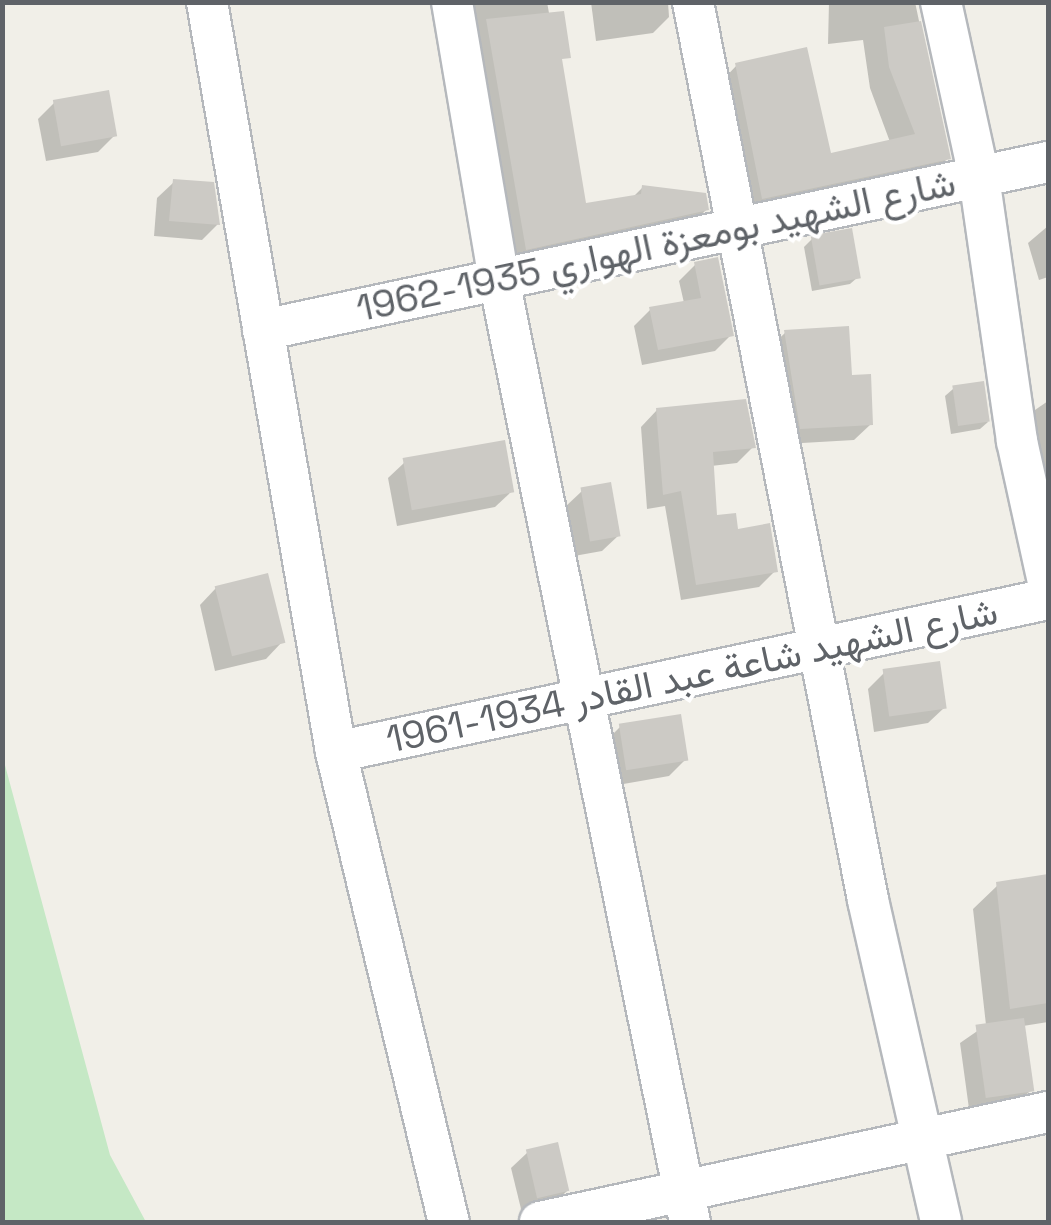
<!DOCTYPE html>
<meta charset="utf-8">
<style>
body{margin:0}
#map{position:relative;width:1051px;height:1225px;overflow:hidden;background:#f1efe8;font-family:"Space Grotesk",Vazirmatn,sans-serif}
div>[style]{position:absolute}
.green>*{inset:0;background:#c5e8c5}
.shadow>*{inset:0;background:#0003}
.building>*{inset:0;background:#cccac5;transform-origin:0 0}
.roads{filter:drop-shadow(2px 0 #b5b8bc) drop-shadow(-2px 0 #b5b8bc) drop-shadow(0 2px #b5b8bc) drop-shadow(0 -2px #b5b8bc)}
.street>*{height:40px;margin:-20px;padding:0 20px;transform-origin:20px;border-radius:20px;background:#fff}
span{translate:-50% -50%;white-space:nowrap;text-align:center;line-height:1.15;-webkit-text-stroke:8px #fff;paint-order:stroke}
.street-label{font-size:38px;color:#5f6368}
.frame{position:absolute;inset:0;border:5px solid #5f6368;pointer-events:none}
</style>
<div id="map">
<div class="green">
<i style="clip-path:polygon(2px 754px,110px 1155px,146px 1222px,3px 1222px)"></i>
</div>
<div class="shadow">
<i style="clip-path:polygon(465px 2px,547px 2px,584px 206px,632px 198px,643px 187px,707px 209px,690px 226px,510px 264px)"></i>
<i style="clip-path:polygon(591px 2px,668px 2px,669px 17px,653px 33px,596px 41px)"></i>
<i style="clip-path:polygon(829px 2px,915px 2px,948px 158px,928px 178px,742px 218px,717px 86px,737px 65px,829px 156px,890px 142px,870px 88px,863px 40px,828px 44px)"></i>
<i style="clip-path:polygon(55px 102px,115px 135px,98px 152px,46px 161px,38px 119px)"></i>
<i style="clip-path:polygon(174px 182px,218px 224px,202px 240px,154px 236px,157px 198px)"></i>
<i style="clip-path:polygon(1048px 226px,1048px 277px,1039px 280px,1028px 243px)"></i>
<i style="clip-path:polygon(812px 239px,858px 277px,850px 284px,812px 291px,804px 247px)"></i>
<i style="clip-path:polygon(696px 264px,731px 335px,715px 351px,642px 365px,634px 326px,651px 309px,684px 303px,679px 281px)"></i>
<i style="clip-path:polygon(786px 332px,850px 378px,871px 424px,854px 440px,785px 444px,769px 348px)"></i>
<i style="clip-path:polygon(953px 389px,988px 422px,980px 429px,951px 434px,945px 396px)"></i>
<i style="clip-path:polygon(1048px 401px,1048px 469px,1031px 472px,1022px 419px)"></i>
<i style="clip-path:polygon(657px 410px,753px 447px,737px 463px,711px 466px,714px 518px,775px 571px,759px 587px,681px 600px,665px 506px,647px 509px,641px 427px)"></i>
<i style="clip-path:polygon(405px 462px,512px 491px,495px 507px,397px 526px,388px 478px)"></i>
<i style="clip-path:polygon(582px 491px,619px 535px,602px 551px,574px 556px,565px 507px)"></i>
<i style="clip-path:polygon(216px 588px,282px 642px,266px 659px,215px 671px,200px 605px)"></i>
<i style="clip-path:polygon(884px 673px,945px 707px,928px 723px,874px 732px,868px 689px)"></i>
<i style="clip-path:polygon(620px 727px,686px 759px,669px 776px,612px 786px,604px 743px)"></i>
<i style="clip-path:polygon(1048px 876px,1048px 1022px,1023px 1026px,1031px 1090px,1015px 1106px,970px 1116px,960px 1043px,986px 1025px,973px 909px,998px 885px)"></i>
<i style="clip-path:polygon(528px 1152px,567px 1191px,550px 1207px,522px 1213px,511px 1168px)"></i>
</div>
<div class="building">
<i style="clip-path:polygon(564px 11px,571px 58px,562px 59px,586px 203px,641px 194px,642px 185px,706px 193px,709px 210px,526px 250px,486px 19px)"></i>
<i style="clip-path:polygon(921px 21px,951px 159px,762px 199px,735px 63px,807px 47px,831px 153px,915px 134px,889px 67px,884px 27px)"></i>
<i style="left:109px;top:90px;width:47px;height:57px;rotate:80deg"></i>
<i style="clip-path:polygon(173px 179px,214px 182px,220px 225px,169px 221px)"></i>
<i style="left:852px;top:228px;width:51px;height:42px;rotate:80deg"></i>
<i style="clip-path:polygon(718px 257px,734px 336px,658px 350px,649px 307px,701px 298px,694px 262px)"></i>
<i style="clip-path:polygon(849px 326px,852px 375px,871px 374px,873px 425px,800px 429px,784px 330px)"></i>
<i style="left:984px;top:381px;width:41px;height:32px;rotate:82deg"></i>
<i style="clip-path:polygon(746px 399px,756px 448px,713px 452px,717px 515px,736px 513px,738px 529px,770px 523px,778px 572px,696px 585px,681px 491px,663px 495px,656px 408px)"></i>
<i style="left:505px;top:440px;width:53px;height:104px;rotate:80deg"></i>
<i style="left:611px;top:482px;width:55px;height:31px;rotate:80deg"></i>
<i style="left:268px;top:573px;width:72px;height:55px;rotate:76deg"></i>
<i style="left:940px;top:661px;width:48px;height:58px;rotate:82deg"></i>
<i style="left:681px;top:714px;width:47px;height:63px;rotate:81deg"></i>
<i style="clip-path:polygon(1048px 874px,1048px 1003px,1010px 1009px,996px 882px)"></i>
<i style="left:1024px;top:1018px;width:74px;height:49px;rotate:82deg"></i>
<i style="left:558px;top:1142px;width:50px;height:33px;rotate:77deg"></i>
</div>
<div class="roads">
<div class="street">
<i style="left:207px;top:2px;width:761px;rotate:80.24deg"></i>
<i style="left:336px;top:752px;width:483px;rotate:76.5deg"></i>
<i style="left:452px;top:2px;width:282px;rotate:80.4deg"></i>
<i style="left:499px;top:280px;width:961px;rotate:78.54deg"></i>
<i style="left:693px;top:2px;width:915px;rotate:78.97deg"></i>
<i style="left:868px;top:900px;width:330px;rotate:77.2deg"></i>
<i style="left:941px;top:2px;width:179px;rotate:77.7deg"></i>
<i style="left:979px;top:177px;width:267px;rotate:81.8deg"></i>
<i style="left:1017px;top:441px;width:144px;rotate:77.6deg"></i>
<i style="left:263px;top:330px;width:803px;rotate:-12.08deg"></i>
<i style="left:336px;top:752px;width:728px;rotate:-12.13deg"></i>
<i style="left:540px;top:1222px;width:520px;rotate:-12.22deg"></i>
</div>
</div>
<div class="street-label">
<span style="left:656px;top:246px;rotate:-12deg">شارع الشهيد بومعزة الهواري 1935-1962</span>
<span style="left:692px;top:676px;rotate:-12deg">شارع الشهيد شاعة عبد القادر 1934-1961</span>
</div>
<div class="frame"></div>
</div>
